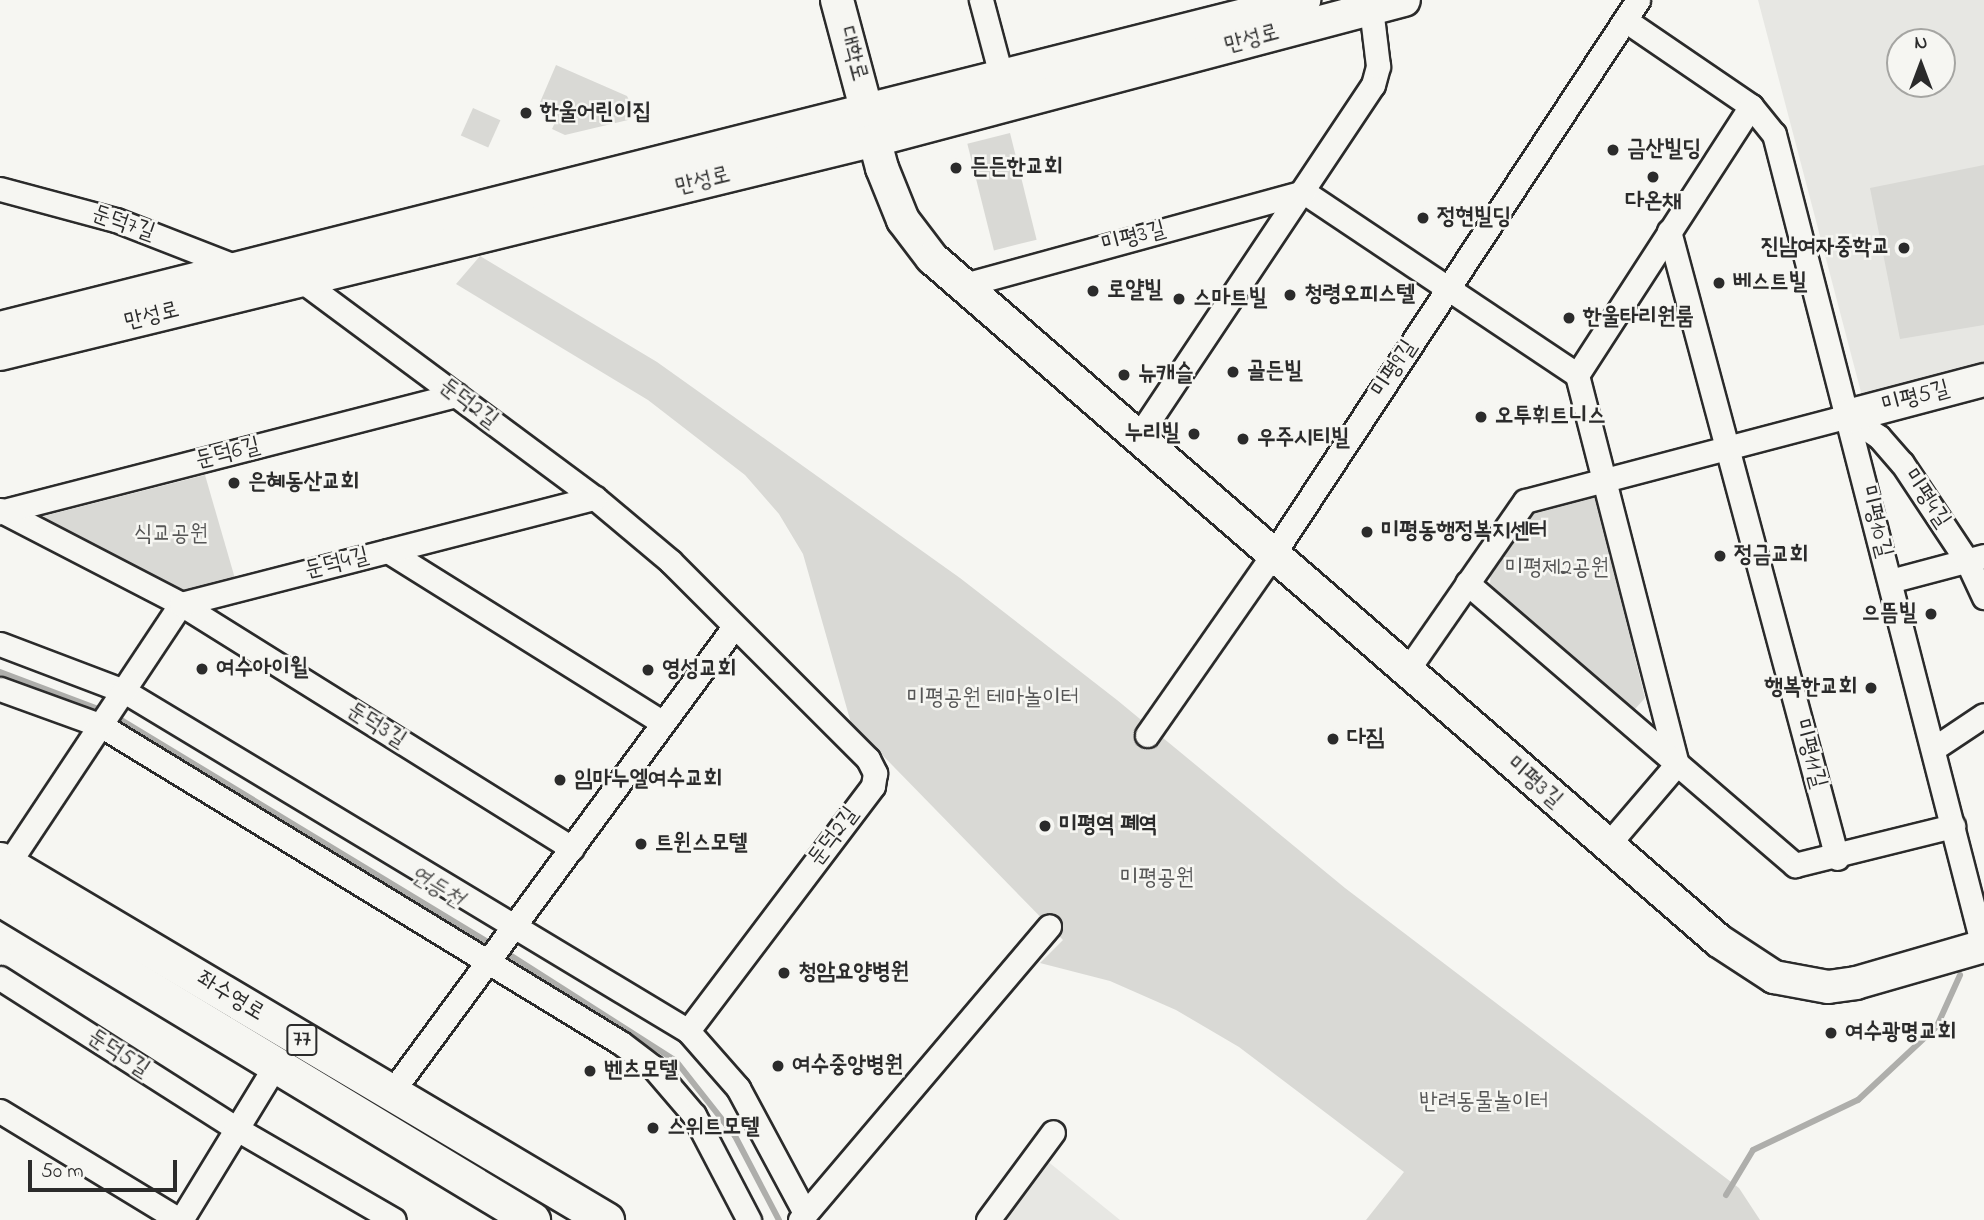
<!DOCTYPE html>
<meta charset="utf-8">
<style>
body{margin:0}
#map{position:relative;width:1984px;height:1220px;overflow:hidden;background:#f6f6f2;font-family:"Indie Flower","Poor Story",sans-serif}
div>[style]{position:absolute}
.built>*{inset:0;background:#e7e7e3}
.green>*{inset:0;background:#d9d9d5;transform-origin:0 0}
.stream>*{height:6px;margin:-3px;padding:0 3px;transform-origin:3px;border-radius:3px;background:#aeaeab}
.roads{filter:drop-shadow(2px 0 #2b2b2b) drop-shadow(-2px 0 #2b2b2b) drop-shadow(0 2px #2b2b2b) drop-shadow(0 -2px #2b2b2b)}
.street>*{height:23px;margin:-11.5px;padding:0 11.5px;transform-origin:11.5px;border-radius:11.5px;background:#f6f6f2}
.secondary>*{height:32px;margin:-16px;padding:0 16px;transform-origin:16px;border-radius:16px;background:#f6f6f2}
.primary>*{height:35px;margin:-17.5px;padding:0 17.5px;transform-origin:17.5px;border-radius:17.5px;background:#f6f6f2}
.dots>*{width:19px;height:19px;translate:-50% -50%;box-sizing:border-box;border:4px solid #f6f6f2;border-radius:50%}
span{translate:-50% -50%;white-space:nowrap;text-align:center;line-height:1.15;-webkit-text-stroke:5px #f6f6f2;paint-order:stroke}
.shield-label span{padding:2px 5px;background:#f6f6f2;border:2px solid;border-radius:5px;-webkit-text-stroke-width:0}
.shield-label{font-size:21px;color:#2b2b2b;font-weight:700}
.street-label{font-size:23px;color:#2b2b2b}
.poi-label{font-size:23px;color:#2b2b2b;font-weight:700}
.left{translate:0 -50%;text-align:left}
.right{translate:-100% -50%;text-align:right}
.park-label{font-size:23px;color:#565656}
.water-label{font-size:24px;color:#525251;font-style:italic}
.north{position:absolute;left:1886px;top:28px;width:70px;height:70px;box-sizing:border-box;background:#f6f6f2;border:2px solid #a5a5a2;border-radius:50%;rotate:0deg;font-size:19px;font-weight:700;line-height:28px;text-align:center;color:#2b2b2b}
.north::after{content:'';display:block;margin:auto;width:24px;height:32px;background:#2b2b2b;clip-path:polygon(50% 0,100% 100%,50% 72%,0 100%)}
.scale{position:absolute;left:28px;top:1160px;width:149px;height:32px;box-sizing:border-box;border:4px solid #2b2b2b;border-top:0;padding-left:9px;font-size:21px;line-height:24px;white-space:nowrap;color:#2b2b2b;-webkit-text-stroke:5px #f6f6f2;paint-order:stroke}
</style>
<div id="map">
<div class="built">
<i style="clip-path:polygon(evenodd,1758px 0,1984px 0,1984px 367px,1862px 396px,1758px 0,1900px 42px,1942px 42px,1942px 84px,1900px 84px,1900px 42px)"></i>
<i style="clip-path:polygon(1046px 1160px,1120px 1220px,1002px 1220px)"></i>
</div>
<div class="green">
<i style="clip-path:polygon(556px 65px,627px 96px,632px 106px,628px 120px,565px 135px,552px 129px,558px 116px,538px 107px)"></i>
<i style="left:473px;top:108px;width:30px;height:30px;rotate:24deg"></i>
<i style="left:1010px;top:133px;width:110px;height:44px;rotate:76deg"></i>
<i style="clip-path:polygon(1984px 165px,1984px 325px,1900px 339px,1870px 188px)"></i>
<i style="clip-path:polygon(480px 256px,657px 362px,960px 578px,1117px 700px,1345px 888px,1739px 1188px,1760px 1220px,1366px 1220px,1404px 1172px,1239px 1047px,1176px 1010px,1110px 981px,1040px 963px,1063px 940px,851px 723px,803px 554px,779px 514px,745px 475px,648px 400px,456px 284px)"></i>
<i style="clip-path:polygon(205px 475px,236px 582px,182px 596px,45px 526px,44px 516px)"></i>
<i style="clip-path:polygon(1590px 496px,1596px 499px,1645px 698px,1635px 709px,1628px 708px,1490px 584px,1491px 567px,1529px 511px)"></i>
</div>
<div class="stream">
<i style="left:0;top:672px;width:110px;rotate:20.7deg"></i>
<i style="left:113px;top:715px;width:444px;rotate:31.2deg"></i>
<i style="left:502px;top:950px;width:206px;rotate:32.5deg"></i>
<i style="left:676px;top:1061px;width:95px;rotate:51.8deg"></i>
<i style="left:735px;top:1136px;width:95px;rotate:62.4deg"></i>
<i style="left:1726px;top:1195px;width:52px;rotate:-59deg"></i>
<i style="left:1753px;top:1150px;width:116px;rotate:-25.5deg"></i>
<i style="left:1858px;top:1100px;width:108px;rotate:-43.1deg"></i>
<i style="left:1937px;top:1026px;width:56px;rotate:-65.7deg"></i>
</div>
<div class="roads">
<div class="street">
<i style="left:981px;top:0;width:78px;rotate:75.1deg"></i>
<i style="left:1625px;top:20px;width:153px;rotate:34.3deg"></i>
<i style="left:1751px;top:106px;width:36px;rotate:51deg"></i>
<i style="left:1774px;top:134px;width:838px;rotate:75.57deg"></i>
<i style="left:0;top:189px;width:120px;rotate:15deg"></i>
<i style="left:116px;top:220px;width:135px;rotate:21.3deg"></i>
<i style="left:1304px;top:192px;width:329px;rotate:33.8deg"></i>
<i style="left:1577px;top:375px;width:402px;rotate:75.6deg"></i>
<i style="left:1669px;top:231px;width:649px;rotate:75deg"></i>
<i style="left:301px;top:280px;width:366px;rotate:36.6deg"></i>
<i style="left:595px;top:498px;width:98px;rotate:40deg"></i>
<i style="left:670px;top:561px;width:280px;rotate:45deg"></i>
<i style="left:868px;top:759px;width:16px;rotate:63deg"></i>
<i style="left:875px;top:773px;width:13px;rotate:99deg"></i>
<i style="left:873px;top:786px;width:307px;rotate:127.1deg"></i>
<i style="left:688px;top:1031px;width:76px;rotate:48.7deg"></i>
<i style="left:738px;top:1088px;width:142px;rotate:61.8deg"></i>
<i style="left:964px;top:285px;width:352px;rotate:-15.3deg"></i>
<i style="left:1577px;top:375px;width:320px;rotate:-57.1deg"></i>
<i style="left:1138px;top:437px;width:423px;rotate:-56.3deg"></i>
<i style="left:1373px;top:85px;width:20px;rotate:-75deg"></i>
<i style="left:1378px;top:66px;width:66px;rotate:-96.9deg"></i>
<i style="left:0;top:510px;width:204px;rotate:27.4deg"></i>
<i style="left:181px;top:604px;width:461px;rotate:32deg"></i>
<i style="left:0;top:512px;width:471px;rotate:-14.4deg"></i>
<i style="left:388px;top:551px;width:324px;rotate:32deg"></i>
<i style="left:1890px;top:581px;width:97px;rotate:-14.9deg"></i>
<i style="left:1467px;top:583px;width:433px;rotate:40.7deg"></i>
<i style="left:1795px;top:865px;width:163px;rotate:-13.9deg"></i>
<i style="left:0;top:644px;width:133px;rotate:20.8deg"></i>
<i style="left:124px;top:691px;width:659px;rotate:31.08deg"></i>
<i style="left:1406px;top:672px;width:208px;rotate:-55.2deg"></i>
<i style="left:1525px;top:501px;width:334px;rotate:-14.7deg"></i>
<i style="left:1848px;top:416px;width:37px;rotate:34deg"></i>
<i style="left:1879px;top:437px;width:35px;rotate:49deg"></i>
<i style="left:1902px;top:463px;width:118px;rotate:56.4deg"></i>
<i style="left:1967px;top:561px;width:40px;rotate:65deg"></i>
<i style="left:0;top:689px;width:109px;rotate:19.9deg"></i>
<i style="left:102px;top:726px;width:608px;rotate:31.42deg"></i>
<i style="left:621px;top:1043px;width:40px;rotate:37deg"></i>
<i style="left:653px;top:1067px;width:63px;rotate:49.5deg"></i>
<i style="left:694px;top:1115px;width:119px;rotate:62.4deg"></i>
<i style="left:1147px;top:735px;width:222px;rotate:-55.1deg"></i>
<i style="left:1274px;top:553px;width:662px;rotate:-56.65deg"></i>
<i style="left:1933px;top:749px;width:61px;rotate:-33.7deg"></i>
<i style="left:1606px;top:847px;width:109px;rotate:-49.5deg"></i>
<i style="left:0;top:876px;width:327px;rotate:-56.4deg"></i>
<i style="left:181px;top:604px;width:427px;rotate:-14.4deg"></i>
<i style="left:0;top:978px;width:281px;rotate:32.5deg"></i>
<i style="left:237px;top:1129px;width:181px;rotate:30.1deg"></i>
<i style="left:391px;top:1093px;width:579px;rotate:-53.65deg"></i>
<i style="left:0;top:1111px;width:210px;rotate:31.3deg"></i>
<i style="left:181px;top:1220px;width:184px;rotate:-58.6deg"></i>
<i style="left:800px;top:1220px;width:385px;rotate:-49.7deg"></i>
<i style="left:988px;top:1220px;width:109px;rotate:-53.5deg"></i>
</div>
<div class="secondary">
<i style="left:837px;top:0;width:174px;rotate:75deg"></i>
<i style="left:882px;top:168px;width:56px;rotate:68deg"></i>
<i style="left:903px;top:220px;width:48px;rotate:52.7deg"></i>
<i style="left:932px;top:258px;width:1042px;rotate:40.95deg"></i>
<i style="left:1719px;top:941px;width:66px;rotate:33.2deg"></i>
<i style="left:1774px;top:977px;width:55px;rotate:10.5deg"></i>
<i style="left:1828px;top:987px;width:28px;rotate:-8deg"></i>
<i style="left:1856px;top:983px;width:133px;rotate:-16.1deg"></i>
<i style="left:0;top:328px;width:1345px;rotate:-14.12deg"></i>
<i style="left:0;top:354px;width:901px;rotate:-13.74deg"></i>
<i style="left:875px;top:140px;width:547px;rotate:-14.82deg"></i>
<i style="left:1848px;top:416px;width:141px;rotate:-14.8deg"></i>
</div>
<div class="primary">
<i style="left:0;top:860px;width:705px;rotate:30.71deg"></i>
<i style="left:0;top:898px;width:622px;rotate:31.18deg"></i>
</div>
</div>
<div class="dots">
<i style="left:526px;top:113px;background:#2b2b2b"></i>
<i style="left:1613px;top:150px;background:#2b2b2b"></i>
<i style="left:956px;top:168px;background:#2b2b2b"></i>
<i style="left:1653px;top:177px;background:#2b2b2b"></i>
<i style="left:1423px;top:218px;background:#2b2b2b"></i>
<i style="left:1904px;top:248px;background:#2b2b2b"></i>
<i style="left:1719px;top:283px;background:#2b2b2b"></i>
<i style="left:1093px;top:291px;background:#2b2b2b"></i>
<i style="left:1290px;top:295px;background:#2b2b2b"></i>
<i style="left:1179px;top:299px;background:#2b2b2b"></i>
<i style="left:1569px;top:318px;background:#2b2b2b"></i>
<i style="left:1233px;top:372px;background:#2b2b2b"></i>
<i style="left:1124px;top:375px;background:#2b2b2b"></i>
<i style="left:1481px;top:417px;background:#2b2b2b"></i>
<i style="left:1194px;top:434px;background:#2b2b2b"></i>
<i style="left:1243px;top:439px;background:#2b2b2b"></i>
<i style="left:234px;top:483px;background:#2b2b2b"></i>
<i style="left:1367px;top:532px;background:#2b2b2b"></i>
<i style="left:1720px;top:556px;background:#2b2b2b"></i>
<i style="left:1931px;top:614px;background:#2b2b2b"></i>
<i style="left:202px;top:669px;background:#2b2b2b"></i>
<i style="left:648px;top:670px;background:#2b2b2b"></i>
<i style="left:1871px;top:688px;background:#2b2b2b"></i>
<i style="left:1333px;top:739px;background:#2b2b2b"></i>
<i style="left:560px;top:780px;background:#2b2b2b"></i>
<i style="left:1045px;top:826px;background:#2b2b2b"></i>
<i style="left:641px;top:844px;background:#2b2b2b"></i>
<i style="left:784px;top:973px;background:#2b2b2b"></i>
<i style="left:1831px;top:1033px;background:#2b2b2b"></i>
<i style="left:778px;top:1066px;background:#2b2b2b"></i>
<i style="left:590px;top:1071px;background:#2b2b2b"></i>
<i style="left:653px;top:1128px;background:#2b2b2b"></i>
</div>
<div class="shield-label">
<span style="left:302px;top:1040px">77</span>
</div>
<div class="street-label">
<span style="left:1252px;top:40px;rotate:-15deg">만성로</span>
<span style="left:852px;top:54px;rotate:75deg">대학로</span>
<span style="left:703px;top:182px;rotate:-14deg">만성로</span>
<span style="left:123px;top:224px;rotate:19deg">둔덕7길</span>
<span style="left:1134px;top:238px;rotate:-15deg">미평3길</span>
<span style="left:152px;top:317px;rotate:-14deg">만성로</span>
<span style="left:1395px;top:369px;rotate:-57deg">미평9길</span>
<span style="left:1916px;top:398px;rotate:-15deg">미평5길</span>
<span style="left:468px;top:404px;rotate:37deg">둔덕2길</span>
<span style="left:228px;top:454px;rotate:-14deg">둔덕6길</span>
<span style="left:1926px;top:499px;rotate:56deg">미평4길</span>
<span style="left:1875px;top:522px;rotate:76deg">미평10길</span>
<span style="left:337px;top:564px;rotate:-14deg">둔덕4길</span>
<span style="left:376px;top:726px;rotate:32deg">둔덕3길</span>
<span style="left:1809px;top:754px;rotate:75deg">미평11길</span>
<span style="left:1534px;top:783px;rotate:41deg">미평3길</span>
<span style="left:834px;top:837px;rotate:-53deg">둔덕2길</span>
<span style="left:230px;top:997px;rotate:31deg">좌수영로</span>
<span style="left:118px;top:1054px;rotate:33deg">둔덕5길</span>
</div>
<div class="poi-label">
<span class="left" style="left:540px;top:113px">한울어린이집</span>
<span class="left" style="left:1627px;top:150px">금산빌딩</span>
<span class="left" style="left:970px;top:168px">든든한교회</span>
<span style="left:1653px;top:202px">다온채</span>
<span class="left" style="left:1437px;top:218px">정현빌딩</span>
<span class="right" style="left:1890px;top:248px">진남여자중학교</span>
<span class="left" style="left:1733px;top:283px">베스트빌</span>
<span class="left" style="left:1107px;top:291px">로얄빌</span>
<span class="left" style="left:1304px;top:295px">청령오피스텔</span>
<span class="left" style="left:1193px;top:299px">스마트빌</span>
<span class="left" style="left:1583px;top:318px">한울타리원룸</span>
<span class="left" style="left:1247px;top:372px">골든빌</span>
<span class="left" style="left:1138px;top:375px">뉴캐슬</span>
<span class="left" style="left:1495px;top:417px">오투휘트니스</span>
<span class="right" style="left:1180px;top:434px">누리빌</span>
<span class="left" style="left:1257px;top:439px">우주시티빌</span>
<span class="left" style="left:248px;top:483px">은혜동산교회</span>
<span class="left" style="left:1381px;top:532px">미평동행정복지센터</span>
<span class="left" style="left:1734px;top:556px">정금교회</span>
<span class="right" style="left:1917px;top:614px">으뜸빌</span>
<span class="left" style="left:216px;top:669px">여수아이윌</span>
<span class="left" style="left:662px;top:670px">영성교회</span>
<span class="right" style="left:1857px;top:688px">행복한교회</span>
<span class="left" style="left:1347px;top:739px">다짐</span>
<span class="left" style="left:574px;top:780px">임마누엘여수교회</span>
<span class="left" style="left:1059px;top:826px">미평역 폐역</span>
<span class="left" style="left:655px;top:844px">트윈스모텔</span>
<span class="left" style="left:798px;top:973px">청암요양병원</span>
<span class="left" style="left:1845px;top:1033px">여수광명교회</span>
<span class="left" style="left:792px;top:1066px">여수중앙병원</span>
<span class="left" style="left:604px;top:1071px">벤츠모텔</span>
<span class="left" style="left:667px;top:1128px">스위트모텔</span>
</div>
<div class="park-label">
<span style="left:171px;top:535px">식교공원</span>
<span style="left:1557px;top:569px">미평제2공원</span>
<span style="left:993px;top:699px">미평공원 테마놀이터</span>
<span style="left:1157px;top:879px">미평공원</span>
<span style="left:1484px;top:1103px">반려동물놀이터</span>
</div>
<div class="water-label">
<span style="left:436px;top:888px;rotate:31deg">연등천</span>
</div>
<div class="north">N</div>
<div class="scale">50 m</div>
</div>
